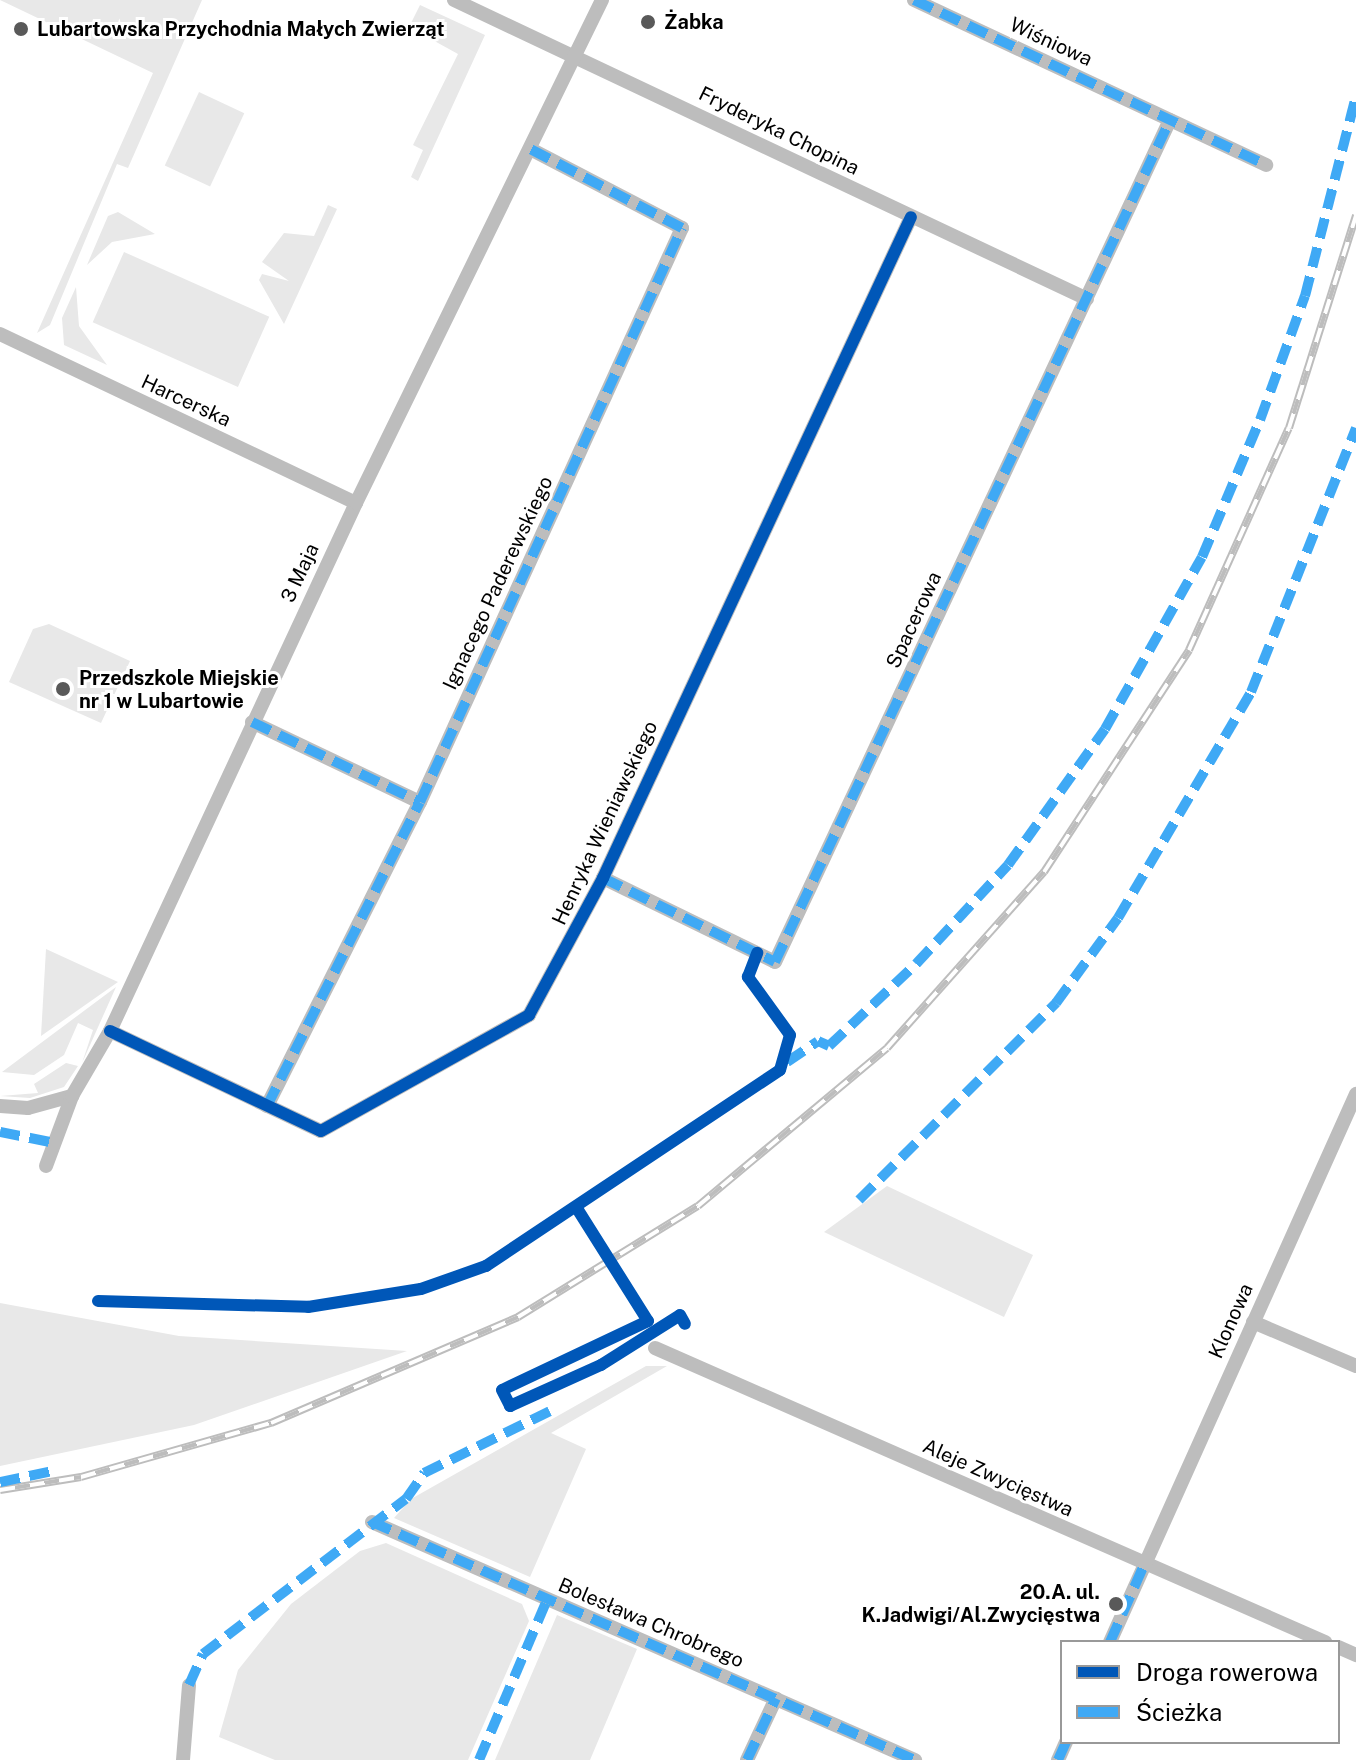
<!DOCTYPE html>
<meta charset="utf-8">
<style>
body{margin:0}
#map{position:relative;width:1356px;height:1760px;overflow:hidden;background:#fff;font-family:"Public Sans",sans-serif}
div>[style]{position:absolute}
.green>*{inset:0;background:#e8e8e8;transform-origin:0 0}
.street>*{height:14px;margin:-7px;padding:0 7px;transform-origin:7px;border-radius:7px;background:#bdbdbd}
.rail>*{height:8px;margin-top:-4px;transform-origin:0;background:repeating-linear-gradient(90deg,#fff 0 15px,#bdbdbd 0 30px);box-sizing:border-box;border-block:2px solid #bdbdbd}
.quiet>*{height:10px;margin-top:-5px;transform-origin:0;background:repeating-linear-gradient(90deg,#3fa9f5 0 20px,transparent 0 30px)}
.cycleway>*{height:12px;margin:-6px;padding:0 6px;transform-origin:6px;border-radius:6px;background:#0057b8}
.dots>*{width:22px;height:22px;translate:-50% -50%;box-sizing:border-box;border:4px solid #fff;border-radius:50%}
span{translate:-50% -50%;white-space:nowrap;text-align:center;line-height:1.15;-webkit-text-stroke:6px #fff;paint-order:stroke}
.poi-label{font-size:20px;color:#000;font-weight:700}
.left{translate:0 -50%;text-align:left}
.right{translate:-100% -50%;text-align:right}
.street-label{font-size:20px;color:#000}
.legend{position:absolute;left:1060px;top:1640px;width:280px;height:104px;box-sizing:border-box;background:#fff;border:2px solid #999;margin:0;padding:10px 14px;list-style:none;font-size:24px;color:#000}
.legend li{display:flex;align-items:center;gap:16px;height:40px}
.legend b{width:40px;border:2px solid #999}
</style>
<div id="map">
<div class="green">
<i style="clip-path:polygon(0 0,202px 0,128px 168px,117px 164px,50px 325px,37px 333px,153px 73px)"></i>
<i style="clip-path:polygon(420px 5px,485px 35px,418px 181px,411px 177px,423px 150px,413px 145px,458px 54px,409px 27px)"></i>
<i style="left:199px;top:92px;width:50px;height:81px;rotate:25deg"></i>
<i style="clip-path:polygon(328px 205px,337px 209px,284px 324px,259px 280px,262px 274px,289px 281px,262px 262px,284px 233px,314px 236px)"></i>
<i style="clip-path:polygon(118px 212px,155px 234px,112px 242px,87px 265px,108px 216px)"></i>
<i style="left:124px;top:252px;width:159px;height:77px;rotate:24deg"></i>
<i style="clip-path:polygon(76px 287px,79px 326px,107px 365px,64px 345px,62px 318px)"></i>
<i style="clip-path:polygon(49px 624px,130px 661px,101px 723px,9px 682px,33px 629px)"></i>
<i style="clip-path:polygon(46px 949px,118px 982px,41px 1036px)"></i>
<i style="clip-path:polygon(116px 987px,82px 1063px,93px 1030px,78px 1023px,64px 1055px,34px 1075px,2px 1072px)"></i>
<i style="clip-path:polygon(66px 1063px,78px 1066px,64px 1087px,30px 1098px,0 1096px,38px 1093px,34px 1084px)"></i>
<i style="clip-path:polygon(887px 1186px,1033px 1255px,1004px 1317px,824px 1232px)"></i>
<i style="clip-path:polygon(0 1303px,179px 1336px,407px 1351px,194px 1425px,0 1466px)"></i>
<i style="clip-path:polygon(646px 1366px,667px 1366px,551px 1433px,586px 1449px,530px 1577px,394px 1518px,411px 1499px)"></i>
<i style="clip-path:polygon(386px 1543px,522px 1604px,529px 1621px,468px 1760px,275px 1760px,219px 1737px,238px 1670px,291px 1604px,360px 1551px)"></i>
<i style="clip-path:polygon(557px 1615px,637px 1649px,590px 1760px,495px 1760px)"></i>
</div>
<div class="street">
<i style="left:454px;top:0;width:700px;rotate:25.28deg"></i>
<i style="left:914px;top:0;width:389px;rotate:25.1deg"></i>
<i style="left:0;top:334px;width:394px;rotate:25.4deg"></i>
<i style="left:252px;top:722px;width:186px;rotate:25.5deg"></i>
<i style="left:603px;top:878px;width:191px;rotate:26deg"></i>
<i style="left:775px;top:962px;width:930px;rotate:-64.87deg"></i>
<i style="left:110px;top:1031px;width:233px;rotate:25.4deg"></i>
<i style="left:321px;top:1131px;width:238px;rotate:-29.1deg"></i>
<i style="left:529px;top:1015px;width:156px;rotate:-61.6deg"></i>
<i style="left:603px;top:878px;width:729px;rotate:-65.02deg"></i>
<i style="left:0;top:1106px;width:28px;rotate:4deg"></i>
<i style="left:28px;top:1108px;width:46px;rotate:-15.3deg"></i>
<i style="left:267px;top:1106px;width:340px;rotate:-63.3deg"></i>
<i style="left:420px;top:802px;width:631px;rotate:-65.47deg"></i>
<i style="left:682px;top:228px;width:171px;rotate:-152.5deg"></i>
<i style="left:46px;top:1166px;width:75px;rotate:-69.6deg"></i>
<i style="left:72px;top:1096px;width:75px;rotate:-59.7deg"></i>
<i style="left:110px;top:1031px;width:582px;rotate:-65.02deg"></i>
<i style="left:356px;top:503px;width:560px;rotate:-63.94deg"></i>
<i style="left:1253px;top:1322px;width:112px;rotate:23.1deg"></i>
<i style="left:655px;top:1348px;width:732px;rotate:23.69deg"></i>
<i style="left:372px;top:1522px;width:593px;rotate:23.67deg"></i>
<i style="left:1110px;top:1642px;width:601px;rotate:-65.82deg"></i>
<i style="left:1338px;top:1647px;width:20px;rotate:24deg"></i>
<i style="left:183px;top:1760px;width:75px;rotate:-85.4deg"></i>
<i style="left:747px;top:1760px;width:68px;rotate:-64.9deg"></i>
<i style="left:1058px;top:1760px;width:20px;rotate:-66deg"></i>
</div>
<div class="rail">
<i style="left:0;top:1490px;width:82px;rotate:-9.1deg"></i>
<i style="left:81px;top:1477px;width:198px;rotate:-15.9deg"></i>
<i style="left:271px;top:1423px;width:269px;rotate:-23.2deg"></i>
<i style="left:518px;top:1317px;width:211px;rotate:-31.7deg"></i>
<i style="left:698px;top:1206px;width:246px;rotate:-39.9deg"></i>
<i style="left:887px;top:1048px;width:236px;rotate:-48.3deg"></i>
<i style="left:1044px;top:872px;width:265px;rotate:-56.8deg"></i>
<i style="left:1189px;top:650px;width:243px;rotate:-65.8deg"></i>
<i style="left:1289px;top:428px;width:223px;rotate:-72.5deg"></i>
</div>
<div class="quiet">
<i style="left:914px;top:0;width:389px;rotate:25.1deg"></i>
<i style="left:252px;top:722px;width:186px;rotate:25.5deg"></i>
<i style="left:603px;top:878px;width:191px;rotate:26deg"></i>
<i style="left:775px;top:962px;width:930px;rotate:-64.87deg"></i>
<i style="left:787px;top:1062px;width:37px;rotate:-34deg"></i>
<i style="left:818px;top:1041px;width:12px;rotate:24deg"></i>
<i style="left:829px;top:1046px;width:120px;rotate:-43.3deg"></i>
<i style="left:916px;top:964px;width:135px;rotate:-47.1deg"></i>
<i style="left:1008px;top:865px;width:167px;rotate:-54.5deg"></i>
<i style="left:1105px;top:729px;width:197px;rotate:-60.6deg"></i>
<i style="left:1202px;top:557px;width:149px;rotate:-67.1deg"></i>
<i style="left:1260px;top:420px;width:132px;rotate:-70.1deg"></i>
<i style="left:1305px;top:296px;width:206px;rotate:-75.7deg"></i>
<i style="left:267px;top:1106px;width:340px;rotate:-63.3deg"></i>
<i style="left:420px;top:802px;width:631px;rotate:-65.47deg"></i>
<i style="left:682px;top:228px;width:171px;rotate:-152.5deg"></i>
<i style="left:0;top:1132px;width:56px;rotate:11.3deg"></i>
<i style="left:859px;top:1200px;width:279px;rotate:-45deg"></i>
<i style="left:1056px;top:1003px;width:105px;rotate:-53.9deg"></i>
<i style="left:1118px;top:918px;width:262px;rotate:-59.5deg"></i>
<i style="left:1251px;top:692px;width:284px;rotate:-68.3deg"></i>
<i style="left:0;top:1482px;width:58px;rotate:-11.9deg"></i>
<i style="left:372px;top:1522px;width:593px;rotate:23.67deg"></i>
<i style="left:1110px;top:1642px;width:84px;rotate:-66.2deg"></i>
<i style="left:189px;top:1685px;width:34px;rotate:-66deg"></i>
<i style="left:203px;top:1654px;width:255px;rotate:-37.4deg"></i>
<i style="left:406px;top:1499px;width:32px;rotate:-55deg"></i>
<i style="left:424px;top:1473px;width:140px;rotate:-26.2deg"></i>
<i style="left:479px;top:1760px;width:174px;rotate:-67deg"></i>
<i style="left:747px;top:1760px;width:68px;rotate:-64.9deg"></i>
<i style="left:1058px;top:1760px;width:20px;rotate:-66deg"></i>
</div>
<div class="cycleway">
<i style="left:110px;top:1031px;width:233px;rotate:25.4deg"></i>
<i style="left:321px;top:1131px;width:238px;rotate:-29.1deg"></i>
<i style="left:529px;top:1015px;width:156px;rotate:-61.6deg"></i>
<i style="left:603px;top:878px;width:729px;rotate:-65.02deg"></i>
<i style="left:578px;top:1210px;width:131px;rotate:57.8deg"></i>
<i style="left:648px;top:1321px;width:161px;rotate:154.7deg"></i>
<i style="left:502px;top:1390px;width:18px;rotate:63deg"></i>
<i style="left:510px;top:1406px;width:100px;rotate:-24.3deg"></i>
<i style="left:601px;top:1365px;width:93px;rotate:-32.3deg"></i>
<i style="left:680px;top:1315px;width:10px;rotate:61deg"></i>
<i style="left:98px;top:1301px;width:210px;rotate:1.6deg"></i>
<i style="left:308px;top:1307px;width:114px;rotate:-9.1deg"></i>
<i style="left:421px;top:1289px;width:69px;rotate:-19.5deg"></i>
<i style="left:486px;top:1266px;width:353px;rotate:-33.7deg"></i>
<i style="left:780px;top:1070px;width:36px;rotate:-74deg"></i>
<i style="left:790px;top:1035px;width:72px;rotate:-125.9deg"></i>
<i style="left:748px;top:977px;width:26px;rotate:-69deg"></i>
</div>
<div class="dots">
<i style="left:648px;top:22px;background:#595959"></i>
<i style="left:21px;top:29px;background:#595959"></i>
<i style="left:63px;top:689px;background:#595959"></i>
<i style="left:1116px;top:1604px;background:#595959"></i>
</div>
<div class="poi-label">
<span class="left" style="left:664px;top:22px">Żabka</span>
<span class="left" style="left:37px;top:29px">Lubartowska Przychodnia Małych Zwierząt</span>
<span class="left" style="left:79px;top:690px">Przedszkole Miejskie<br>nr 1 w Lubartowie</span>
<span class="right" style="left:1100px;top:1604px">20.A. ul.<br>K.Jadwigi/Al.Zwycięstwa</span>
</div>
<div class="street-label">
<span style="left:1051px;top:42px;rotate:25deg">Wiśniowa</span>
<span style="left:779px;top:131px;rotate:26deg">Fryderyka Chopina</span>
<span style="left:186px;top:401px;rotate:25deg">Harcerska</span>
<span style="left:300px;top:573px;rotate:-65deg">3 Maja</span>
<span style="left:498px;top:583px;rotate:-65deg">Ignacego Paderewskiego</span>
<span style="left:914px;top:620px;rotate:-65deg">Spacerowa</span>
<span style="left:605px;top:823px;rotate:-65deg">Henryka Wieniawskiego</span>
<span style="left:1231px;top:1321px;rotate:-66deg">Klonowa</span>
<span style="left:998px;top:1478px;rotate:24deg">Aleje Zwycięstwa</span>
<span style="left:651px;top:1623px;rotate:23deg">Bolesława Chrobrego</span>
</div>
<ul class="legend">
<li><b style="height:10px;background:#0057b8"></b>Droga rowerowa</li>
<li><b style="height:10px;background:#3fa9f5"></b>Ścieżka</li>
</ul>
</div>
